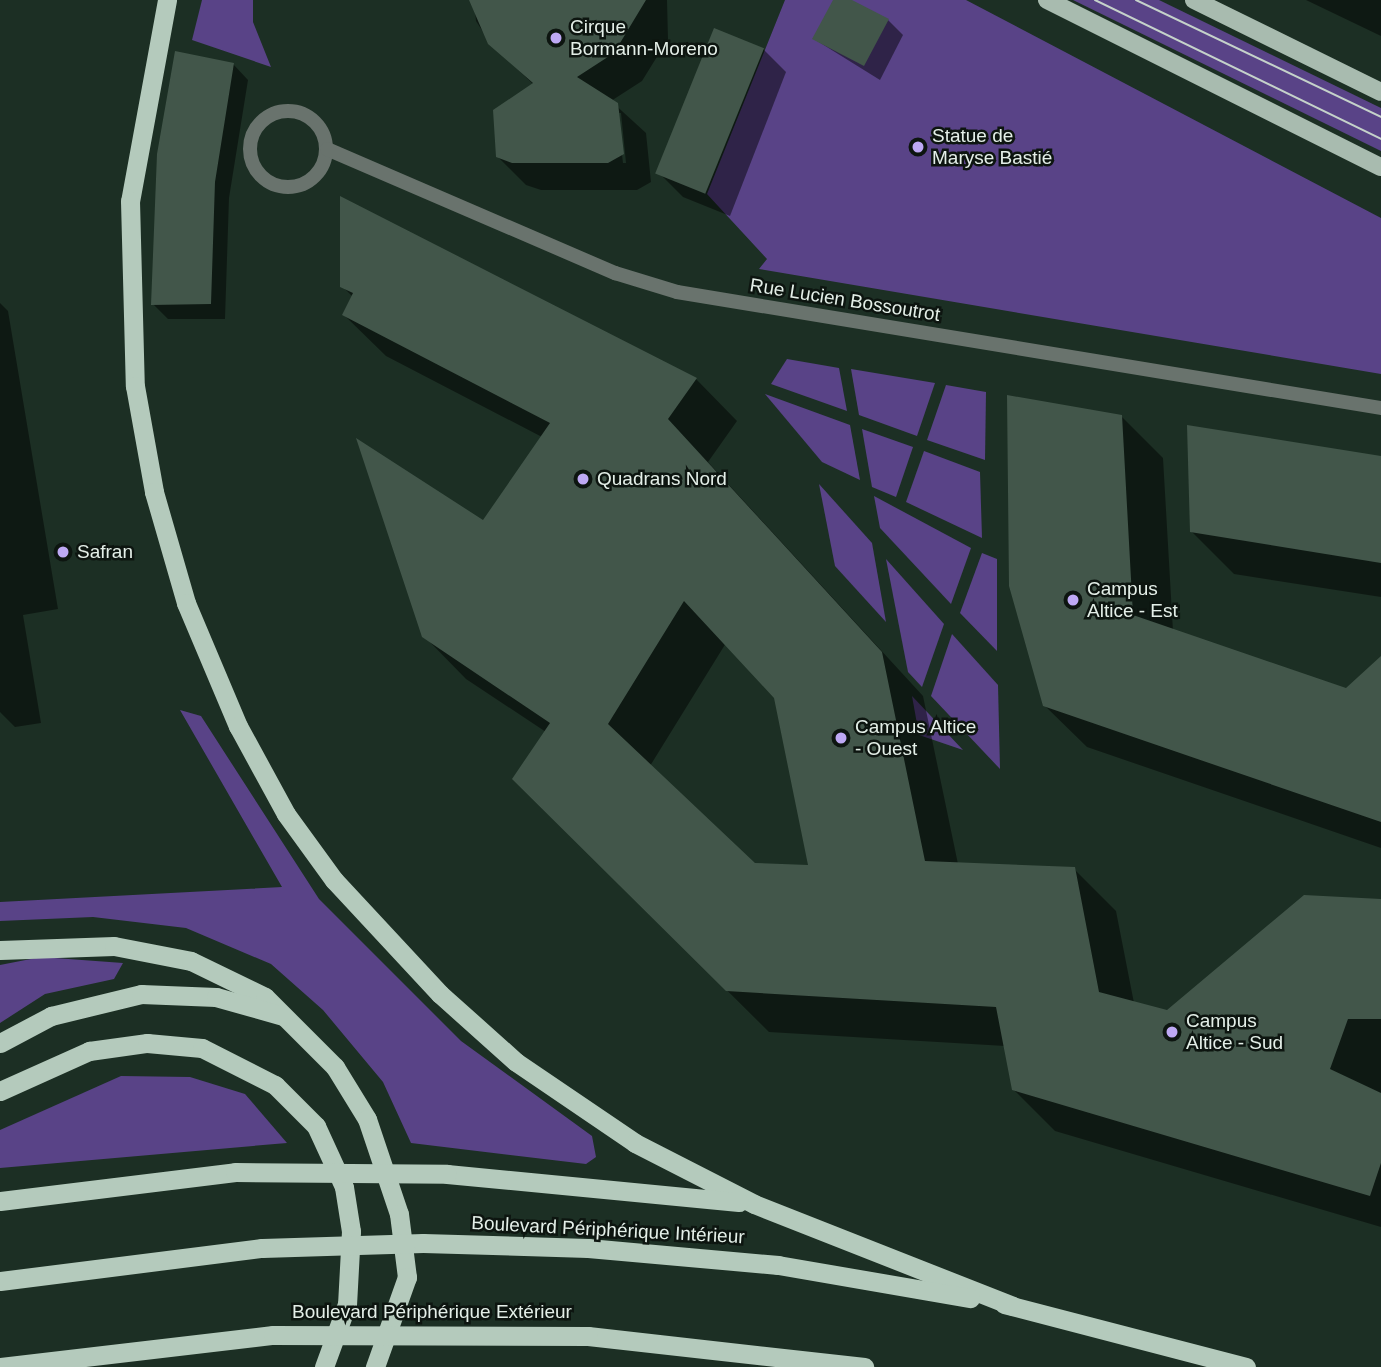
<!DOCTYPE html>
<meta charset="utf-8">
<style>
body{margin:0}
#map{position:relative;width:1381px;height:1367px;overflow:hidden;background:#1c2f24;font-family:Arial,sans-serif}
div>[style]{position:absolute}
.green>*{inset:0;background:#594387}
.shadow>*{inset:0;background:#0007}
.building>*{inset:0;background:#42564a;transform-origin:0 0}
.minor>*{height:14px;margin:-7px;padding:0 7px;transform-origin:7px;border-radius:7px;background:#69736d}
.minor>.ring{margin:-7px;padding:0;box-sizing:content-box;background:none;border:14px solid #69736d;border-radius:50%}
.primary>*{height:18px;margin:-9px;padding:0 9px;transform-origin:9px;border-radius:9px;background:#a8bbaf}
.trunk>*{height:19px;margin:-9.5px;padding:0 9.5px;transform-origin:9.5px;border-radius:9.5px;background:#b4cabc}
.tram>*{height:2px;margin:-1px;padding:0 1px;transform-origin:1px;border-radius:1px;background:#c5d2ca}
.trunk-bridge>*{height:19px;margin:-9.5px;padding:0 9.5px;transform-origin:9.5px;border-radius:9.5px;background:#b4cabc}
.dots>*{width:19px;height:19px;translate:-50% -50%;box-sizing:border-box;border:4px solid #0d1510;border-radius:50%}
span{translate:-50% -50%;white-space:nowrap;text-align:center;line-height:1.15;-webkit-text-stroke:5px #0d1510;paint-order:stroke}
.poi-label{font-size:19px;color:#e4efe8}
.left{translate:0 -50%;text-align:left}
.street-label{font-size:19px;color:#e4efe8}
</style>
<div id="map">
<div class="green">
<i style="clip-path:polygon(202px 0,253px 0,253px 22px,271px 67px,192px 40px)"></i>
<i style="clip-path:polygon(785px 0,966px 0,1381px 218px,1381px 374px,759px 269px,767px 259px,707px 194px)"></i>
<i style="clip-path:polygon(1073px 0,1159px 0,1381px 108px,1381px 151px)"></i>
<i style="clip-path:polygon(787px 359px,839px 368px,847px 411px,771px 384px)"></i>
<i style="clip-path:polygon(851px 369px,935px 383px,917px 436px,859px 415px)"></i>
<i style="clip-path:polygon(946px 385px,986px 392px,985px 460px,927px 440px)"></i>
<i style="clip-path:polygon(765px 394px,850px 425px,860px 480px,822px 462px)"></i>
<i style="clip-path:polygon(862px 429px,913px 447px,896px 497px,872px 487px)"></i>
<i style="clip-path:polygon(924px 451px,980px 472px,982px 538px,906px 502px)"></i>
<i style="clip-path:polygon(819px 484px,872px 543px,886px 622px,835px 566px)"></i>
<i style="clip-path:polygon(874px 496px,971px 548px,951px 604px,880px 528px)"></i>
<i style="clip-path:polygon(982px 553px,997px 559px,997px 651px,960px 613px)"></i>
<i style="clip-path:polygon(886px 559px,944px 624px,922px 687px,908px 672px)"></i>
<i style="clip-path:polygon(952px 634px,998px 685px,1000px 769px,931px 696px)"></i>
<i style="clip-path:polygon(912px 696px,963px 750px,919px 735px)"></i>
<i style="clip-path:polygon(180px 710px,201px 716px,319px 899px,461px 1041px,592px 1136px,596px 1157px,586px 1164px,411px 1143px,383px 1082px,323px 1010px,271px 964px,186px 928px,93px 917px,0 921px,0 902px,282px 887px)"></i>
<i style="clip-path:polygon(41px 957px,123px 963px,114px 979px,45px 994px,0 1023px,0 965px)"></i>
<i style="clip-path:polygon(121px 1076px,190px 1077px,245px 1094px,287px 1143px,0 1168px,0 1130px)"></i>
</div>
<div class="shadow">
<i style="clip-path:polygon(evenodd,474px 0,667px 0,668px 39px,642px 81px,611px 101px,646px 133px,651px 182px,637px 190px,541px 190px,526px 185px,498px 157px,534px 85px,490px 43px,476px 21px,474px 0,617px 113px,621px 113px,626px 163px,623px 163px,617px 113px)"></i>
<i style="clip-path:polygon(834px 0,848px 0,888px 20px,903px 35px,880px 80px,814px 39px)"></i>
<i style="clip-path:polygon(1306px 0,1381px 0,1381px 36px)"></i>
<i style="clip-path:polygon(763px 49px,786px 72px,730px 216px,683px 197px,660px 174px)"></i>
<i style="clip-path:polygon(233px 64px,248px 80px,229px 198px,225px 319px,168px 319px,153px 304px)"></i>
<i style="clip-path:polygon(evenodd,342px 286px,696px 379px,737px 421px,708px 462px,923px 696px,958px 864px,1074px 869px,1116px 911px,1134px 1003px,1167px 1012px,1381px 901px,1381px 1227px,1055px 1131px,1013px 1089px,1005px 1046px,769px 1032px,514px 779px,546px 732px,466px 679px,424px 636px,483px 523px,542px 437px,386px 356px,344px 315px,353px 297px,342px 286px,726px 643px,776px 697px,810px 867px,754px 865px,650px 766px,726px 643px)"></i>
<i style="clip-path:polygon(0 303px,8px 311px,58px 609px,23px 615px,41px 723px,15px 727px,0 712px)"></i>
<i style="clip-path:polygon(1121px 416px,1163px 458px,1173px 631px,1346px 690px,1381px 658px,1381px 848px,1087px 747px,1044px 705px)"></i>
<i style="clip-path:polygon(1381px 459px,1381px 597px,1234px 574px,1192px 532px)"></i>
</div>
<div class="building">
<i style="clip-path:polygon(469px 0,646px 0,614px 53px,577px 77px,618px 103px,624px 154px,608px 163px,512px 163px,496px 157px,493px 110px,533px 83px,488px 44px)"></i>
<i style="clip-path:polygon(833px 0,852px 0,889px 19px,864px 66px,812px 39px)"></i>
<i style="left:714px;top:28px;width:54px;height:157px;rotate:22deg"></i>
<i style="clip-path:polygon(175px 51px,234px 63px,215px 182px,211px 304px,151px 305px,157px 154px)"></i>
<i style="clip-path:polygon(evenodd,340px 196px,697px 378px,668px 419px,882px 652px,925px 861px,1075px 867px,1099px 992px,1167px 1010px,1304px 895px,1381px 899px,1381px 1019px,1348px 1019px,1330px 1069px,1381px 1093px,1381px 1163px,1370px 1196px,1012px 1090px,996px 1007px,726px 991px,512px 779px,550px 723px,422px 637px,356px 438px,483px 520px,550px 423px,342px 315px,353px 293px,340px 287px,340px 196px,684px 601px,774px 698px,808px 865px,755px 863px,608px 724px,684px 601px)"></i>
<i style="clip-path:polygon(1007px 395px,1122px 415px,1133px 615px,1346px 688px,1381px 656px,1381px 822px,1043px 706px,1009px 586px)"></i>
<i style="clip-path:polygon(1187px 425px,1381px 456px,1381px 563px,1190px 532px)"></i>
</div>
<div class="minor">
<i class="ring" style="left:250px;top:111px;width:62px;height:62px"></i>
<i style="left:327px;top:149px;width:314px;rotate:23.3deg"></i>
<i style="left:615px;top:273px;width:65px;rotate:17deg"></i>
<i style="left:677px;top:292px;width:713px;rotate:9.36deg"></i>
</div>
<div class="primary">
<i style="left:1047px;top:0;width:373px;rotate:26.6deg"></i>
<i style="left:1194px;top:0;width:208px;rotate:26.2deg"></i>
</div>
<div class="trunk">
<i style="left:167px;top:0;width:204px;rotate:100.4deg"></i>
<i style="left:130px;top:201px;width:185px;rotate:88.5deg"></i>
<i style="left:135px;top:386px;width:108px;rotate:79.8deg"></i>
<i style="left:154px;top:492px;width:116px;rotate:73.9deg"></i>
<i style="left:186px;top:603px;width:134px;rotate:67.1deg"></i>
<i style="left:238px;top:726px;width:100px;rotate:61.4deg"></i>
<i style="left:286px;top:814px;width:82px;rotate:54deg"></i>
<i style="left:334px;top:880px;width:156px;rotate:47.1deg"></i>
<i style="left:440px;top:994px;width:102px;rotate:41.8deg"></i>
<i style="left:516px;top:1062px;width:144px;rotate:34.2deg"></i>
<i style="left:635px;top:1143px;width:134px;rotate:27.1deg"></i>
<i style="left:754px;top:1204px;width:278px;rotate:21.5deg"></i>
<i style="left:0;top:950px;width:114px;rotate:-2deg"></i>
<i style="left:114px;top:946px;width:78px;rotate:11deg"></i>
<i style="left:191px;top:961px;width:82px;rotate:25.9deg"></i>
<i style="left:265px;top:997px;width:99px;rotate:45deg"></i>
<i style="left:335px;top:1067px;width:61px;rotate:58.4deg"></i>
<i style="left:367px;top:1119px;width:100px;rotate:71.4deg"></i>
<i style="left:399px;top:1214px;width:64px;rotate:82.8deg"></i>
<i style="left:407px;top:1277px;width:96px;rotate:109.6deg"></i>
<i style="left:0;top:1043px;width:58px;rotate:-27.9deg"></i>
<i style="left:51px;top:1016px;width:93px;rotate:-13.7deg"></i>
<i style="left:141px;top:994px;width:75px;rotate:2.3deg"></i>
<i style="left:216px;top:997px;width:70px;rotate:15.8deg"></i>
<i style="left:0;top:1091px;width:98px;rotate:-24.2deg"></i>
<i style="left:89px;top:1051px;width:59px;rotate:-7.9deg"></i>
<i style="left:147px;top:1043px;width:55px;rotate:5.2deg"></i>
<i style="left:202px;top:1048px;width:82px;rotate:26.9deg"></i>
<i style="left:275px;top:1085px;width:58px;rotate:45deg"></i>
<i style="left:316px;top:1126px;width:67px;rotate:65.3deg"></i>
<i style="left:344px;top:1187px;width:45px;rotate:81deg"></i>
<i style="left:351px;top:1231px;width:73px;rotate:93.1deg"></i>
<i style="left:347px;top:1304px;width:67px;rotate:110.1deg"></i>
<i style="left:447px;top:1174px;width:293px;rotate:5.5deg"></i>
<i style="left:588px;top:1248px;width:191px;rotate:5.1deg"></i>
<i style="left:778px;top:1265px;width:195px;rotate:9.8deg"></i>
<i style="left:1004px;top:1304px;width:250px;rotate:14.6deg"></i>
<i style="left:588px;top:1336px;width:278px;rotate:6.4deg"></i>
</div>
<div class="tram">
<i style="left:1095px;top:0;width:318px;rotate:25.9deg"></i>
<i style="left:1136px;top:0;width:272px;rotate:25.5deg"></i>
</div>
<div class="trunk-bridge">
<i style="left:0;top:1201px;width:237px;rotate:-7deg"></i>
<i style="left:235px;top:1172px;width:212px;rotate:0.5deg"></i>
<i style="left:0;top:1281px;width:264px;rotate:-7.2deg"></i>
<i style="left:262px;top:1248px;width:161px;rotate:-1.8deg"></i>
<i style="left:423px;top:1243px;width:165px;rotate:1.7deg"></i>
<i style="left:0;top:1367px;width:275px;rotate:-6.7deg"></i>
<i style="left:273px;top:1335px;width:315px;rotate:0.2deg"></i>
</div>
<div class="dots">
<i style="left:556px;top:38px;background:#bea9f4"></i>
<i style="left:918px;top:147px;background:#bea9f4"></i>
<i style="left:583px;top:479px;background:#bea9f4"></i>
<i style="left:63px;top:552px;background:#bea9f4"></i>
<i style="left:1073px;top:600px;background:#bea9f4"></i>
<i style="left:841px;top:738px;background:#bea9f4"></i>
<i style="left:1172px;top:1032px;background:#bea9f4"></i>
</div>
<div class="poi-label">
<span class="left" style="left:570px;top:38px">Cirque<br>Bormann-Moreno</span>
<span class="left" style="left:932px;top:147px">Statue de<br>Maryse Bastié</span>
<span class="left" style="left:597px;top:479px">Quadrans Nord</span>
<span class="left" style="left:77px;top:552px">Safran</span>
<span class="left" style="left:1087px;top:600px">Campus<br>Altice - Est</span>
<span class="left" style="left:855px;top:738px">Campus Altice<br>- Ouest</span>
<span class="left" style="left:1186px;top:1032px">Campus<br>Altice - Sud</span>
</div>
<div class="street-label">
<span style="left:845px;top:300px;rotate:9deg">Rue Lucien Bossoutrot</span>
<span style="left:608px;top:1230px;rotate:3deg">Boulevard Périphérique Intérieur</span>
<span style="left:432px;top:1312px">Boulevard Périphérique Extérieur</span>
</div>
</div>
